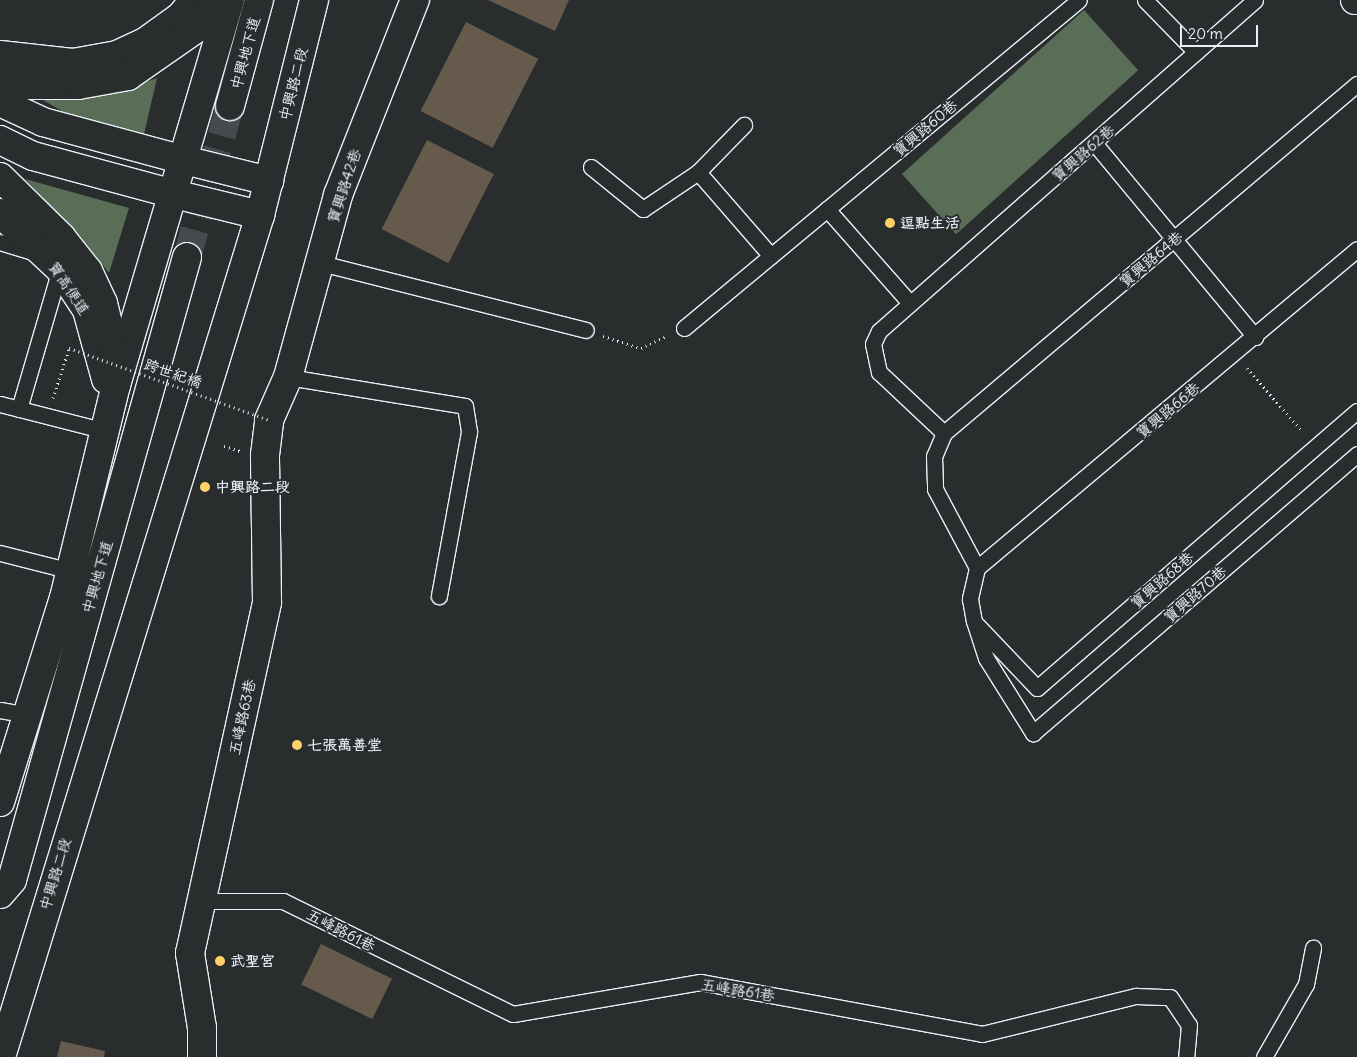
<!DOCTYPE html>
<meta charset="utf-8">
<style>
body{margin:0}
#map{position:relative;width:1357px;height:1057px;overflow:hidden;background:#2a2d2e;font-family:Delius,"LXGW WenKai TC",sans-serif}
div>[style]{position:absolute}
.green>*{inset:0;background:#596d57;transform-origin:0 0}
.building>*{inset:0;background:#655a4c;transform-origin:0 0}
.secondary-tunnel>*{height:28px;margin-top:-14px;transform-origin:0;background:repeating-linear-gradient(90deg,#464a4c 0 28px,transparent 0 42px)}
.path>*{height:3px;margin-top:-1.5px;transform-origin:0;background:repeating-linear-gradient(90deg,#e8f1f8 0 1px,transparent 0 5px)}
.roads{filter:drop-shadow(1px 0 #e8f1f8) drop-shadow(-1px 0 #e8f1f8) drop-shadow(0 1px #e8f1f8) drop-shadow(0 -1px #e8f1f8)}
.lane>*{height:15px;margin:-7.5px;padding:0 7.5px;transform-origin:7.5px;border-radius:7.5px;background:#2a2d2e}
.street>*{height:28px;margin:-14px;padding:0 14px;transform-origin:14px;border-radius:14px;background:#2a2d2e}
.secondary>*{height:28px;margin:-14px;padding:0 14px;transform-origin:14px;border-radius:14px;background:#2a2d2e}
.highway>*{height:28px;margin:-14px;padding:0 14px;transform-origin:14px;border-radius:14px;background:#2a2d2e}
.path-bridge>*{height:3px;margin-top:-1.5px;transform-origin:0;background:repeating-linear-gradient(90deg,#e8f1f8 0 1px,transparent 0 5px)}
.dots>*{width:14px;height:14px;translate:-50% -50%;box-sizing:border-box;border:2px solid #2a2d2e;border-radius:50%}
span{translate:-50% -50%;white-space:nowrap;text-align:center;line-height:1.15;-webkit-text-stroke:4px #2a2d2e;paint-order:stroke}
.street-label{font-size:15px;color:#e8f1f8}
.poi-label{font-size:15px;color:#e8f1f8;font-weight:700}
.left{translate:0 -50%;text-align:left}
.scale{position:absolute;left:1180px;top:25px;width:78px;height:22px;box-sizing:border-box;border:2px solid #e8f1f8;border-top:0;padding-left:6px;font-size:15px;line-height:18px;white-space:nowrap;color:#e8f1f8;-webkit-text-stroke:4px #2a2d2e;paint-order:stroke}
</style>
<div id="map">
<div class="green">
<i style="left:1084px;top:10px;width:81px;height:245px;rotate:48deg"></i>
<i style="clip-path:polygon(157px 78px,142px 143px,70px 116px,43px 100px,111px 94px)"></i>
<i style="clip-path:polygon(25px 179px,129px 208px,109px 273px,80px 236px)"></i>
</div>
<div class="building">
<i style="clip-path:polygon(488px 0,569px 0,555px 31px)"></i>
<i style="left:466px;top:22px;width:81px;height:100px;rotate:27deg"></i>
<i style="left:427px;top:140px;width:75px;height:100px;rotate:27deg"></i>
<i style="left:321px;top:944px;width:79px;height:45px;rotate:26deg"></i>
<i style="clip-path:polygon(61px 1041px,105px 1051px,104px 1057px,57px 1057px)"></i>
</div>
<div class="secondary-tunnel">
<i style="left:187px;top:257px;width:157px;rotate:-74.1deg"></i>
</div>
<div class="path">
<i style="left:603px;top:336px;width:40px;rotate:18deg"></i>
<i style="left:641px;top:348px;width:26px;rotate:-25deg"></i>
<i style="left:1247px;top:368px;width:84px;rotate:48.9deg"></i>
<i style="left:53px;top:398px;width:52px;rotate:-71.9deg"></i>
<i style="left:224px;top:446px;width:17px;rotate:17deg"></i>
</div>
<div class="roads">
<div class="lane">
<i style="left:1145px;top:0;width:73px;rotate:45.6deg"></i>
<i style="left:1255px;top:0;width:501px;rotate:138.64deg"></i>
<i style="left:879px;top:331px;width:14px;rotate:115deg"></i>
<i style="left:873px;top:344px;width:29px;rotate:78deg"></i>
<i style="left:879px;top:372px;width:89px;rotate:43.2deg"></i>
<i style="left:944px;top:433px;width:25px;rotate:113deg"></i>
<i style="left:934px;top:456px;width:33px;rotate:88deg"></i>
<i style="left:935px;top:489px;width:89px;rotate:62deg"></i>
<i style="left:977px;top:568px;width:32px;rotate:103deg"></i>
<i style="left:970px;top:599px;width:22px;rotate:80deg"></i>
<i style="left:974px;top:621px;width:39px;rotate:72deg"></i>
<i style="left:986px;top:658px;width:89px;rotate:57.9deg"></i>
<i style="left:1033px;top:733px;width:428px;rotate:-40.7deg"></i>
<i style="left:1095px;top:144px;width:251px;rotate:50.3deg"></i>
<i style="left:591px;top:167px;width:67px;rotate:38.9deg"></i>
<i style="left:643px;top:209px;width:66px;rotate:-33.9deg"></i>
<i style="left:698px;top:172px;width:111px;rotate:49deg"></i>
<i style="left:698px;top:172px;width:66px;rotate:-45.6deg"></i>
<i style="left:827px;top:209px;width:124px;rotate:48.6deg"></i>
<i style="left:0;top:242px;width:37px;rotate:17deg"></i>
<i style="left:321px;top:263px;width:273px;rotate:14.2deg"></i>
<i style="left:684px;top:328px;width:513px;rotate:-39.71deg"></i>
<i style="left:288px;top:377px;width:179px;rotate:9.3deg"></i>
<i style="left:465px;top:406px;width:26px;rotate:81deg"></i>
<i style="left:469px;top:432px;width:167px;rotate:100.4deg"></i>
<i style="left:0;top:404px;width:109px;rotate:14.3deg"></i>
<i style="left:19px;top:409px;width:146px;rotate:-73.7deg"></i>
<i style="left:944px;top:433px;width:541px;rotate:-40.2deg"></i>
<i style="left:0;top:553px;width:73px;rotate:14.2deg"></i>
<i style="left:977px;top:568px;width:496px;rotate:-40deg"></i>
<i style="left:977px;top:625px;width:87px;rotate:46.4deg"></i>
<i style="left:1037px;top:688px;width:423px;rotate:-40.9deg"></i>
<i style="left:0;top:710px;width:27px;rotate:10deg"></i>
<i style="left:201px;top:901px;width:82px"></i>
<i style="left:283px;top:901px;width:256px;rotate:26.2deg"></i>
<i style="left:513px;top:1014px;width:190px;rotate:-9.7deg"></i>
<i style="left:700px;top:982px;width:287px;rotate:10.4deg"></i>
<i style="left:982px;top:1034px;width:159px;rotate:-13.9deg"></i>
<i style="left:1136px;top:996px;width:34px;rotate:2deg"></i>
<i style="left:1170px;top:997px;width:34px;rotate:56deg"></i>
<i style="left:1189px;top:1025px;width:32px;rotate:95deg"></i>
<i style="left:1264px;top:1057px;width:84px;rotate:-60.1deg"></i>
<i style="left:1306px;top:984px;width:37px;rotate:-79deg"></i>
</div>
<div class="street">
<i style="left:1355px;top:0;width:2px"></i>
<i style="left:0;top:55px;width:73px;rotate:6.3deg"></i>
<i style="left:73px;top:63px;width:45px;rotate:-10.3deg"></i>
<i style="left:117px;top:55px;width:31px;rotate:-25deg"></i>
<i style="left:145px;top:42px;width:44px;rotate:-35.8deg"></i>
<i style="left:181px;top:16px;width:21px;rotate:-51deg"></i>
<i style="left:0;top:213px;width:82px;rotate:43deg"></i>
<i style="left:60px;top:269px;width:49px;rotate:56.6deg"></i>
<i style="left:87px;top:310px;width:72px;rotate:74.6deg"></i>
<i style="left:202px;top:1057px;width:29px;rotate:-90deg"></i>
<i style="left:202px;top:1028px;width:76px;rotate:-99.1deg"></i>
<i style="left:190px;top:953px;width:359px;rotate:-77.6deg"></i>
<i style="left:267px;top:602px;width:147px;rotate:-90.8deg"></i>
<i style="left:265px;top:455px;width:35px;rotate:-83deg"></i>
<i style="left:269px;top:420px;width:47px;rotate:-66.2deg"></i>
<i style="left:288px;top:377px;width:189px;rotate:-74.6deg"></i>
<i style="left:338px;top:195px;width:210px;rotate:-68.5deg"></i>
</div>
<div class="secondary">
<i style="left:230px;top:106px;width:110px;rotate:-74.7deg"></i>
<i style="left:180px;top:159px;width:92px;rotate:13.9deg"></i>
<i style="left:170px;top:193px;width:93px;rotate:13.7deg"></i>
<i style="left:0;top:802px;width:214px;rotate:-72.6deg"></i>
<i style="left:64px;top:598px;width:219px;rotate:-76.3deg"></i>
<i style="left:116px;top:385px;width:402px;rotate:-73.5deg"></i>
<i style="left:0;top:894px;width:18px;rotate:-49deg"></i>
<i style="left:12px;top:880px;width:647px;rotate:-74.31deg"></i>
<i style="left:1px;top:1057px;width:881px;rotate:-72.9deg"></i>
<i style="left:260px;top:215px;width:222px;rotate:-75.9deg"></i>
</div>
<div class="highway">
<i style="left:0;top:79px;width:20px;rotate:18deg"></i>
<i style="left:19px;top:85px;width:59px"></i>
<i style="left:78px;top:85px;width:51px;rotate:-10.2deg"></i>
<i style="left:128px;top:76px;width:84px;rotate:-34.8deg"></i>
<i style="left:197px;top:28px;width:33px;rotate:-59deg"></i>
<i style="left:0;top:102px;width:47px;rotate:24.9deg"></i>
<i style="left:43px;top:122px;width:142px;rotate:15.1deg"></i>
<i style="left:0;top:140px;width:37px;rotate:26deg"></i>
<i style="left:33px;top:156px;width:142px;rotate:15.1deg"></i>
<i style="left:0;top:177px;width:86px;rotate:44.5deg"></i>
<i style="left:61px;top:237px;width:43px;rotate:51.5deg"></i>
<i style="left:88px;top:271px;width:35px;rotate:65deg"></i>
<i style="left:103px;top:303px;width:50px;rotate:76.2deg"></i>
<i style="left:115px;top:352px;width:33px;rotate:88deg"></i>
</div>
</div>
<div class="path-bridge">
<i style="left:69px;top:348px;width:213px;rotate:19.8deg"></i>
</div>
<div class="dots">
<i style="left:890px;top:223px;background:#ffd166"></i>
<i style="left:205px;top:487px;background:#ffd166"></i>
<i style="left:297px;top:745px;background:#ffd166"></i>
<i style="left:220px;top:961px;background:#ffd166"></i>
</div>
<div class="street-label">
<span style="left:245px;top:53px;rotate:-75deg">中興地下道</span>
<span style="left:293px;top:84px;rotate:-76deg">中興路二段</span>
<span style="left:925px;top:128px;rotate:-40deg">寶興路60巷</span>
<span style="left:1083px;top:153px;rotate:-41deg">寶興路62巷</span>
<span style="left:344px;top:186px;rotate:-72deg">寶興路42巷</span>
<span style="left:1151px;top:259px;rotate:-40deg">寶興路64巷</span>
<span style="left:69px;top:288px;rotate:56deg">寶高便道</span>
<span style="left:173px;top:373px;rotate:19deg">跨世紀橋</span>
<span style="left:1168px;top:410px;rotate:-40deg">寶興路66巷</span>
<span style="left:97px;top:577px;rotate:-74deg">中興地下道</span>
<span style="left:1162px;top:580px;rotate:-41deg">寶興路68巷</span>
<span style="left:1195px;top:594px;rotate:-41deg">寶興路70巷</span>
<span style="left:242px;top:717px;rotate:-78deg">五峰路63巷</span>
<span style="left:55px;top:874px;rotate:-73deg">中興路二段</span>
<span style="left:341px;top:930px;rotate:27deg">五峰路61巷</span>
<span style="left:738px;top:990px;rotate:9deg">五峰路61巷</span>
</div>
<div class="poi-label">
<span class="left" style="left:900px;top:223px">逗點生活</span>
<span class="left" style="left:215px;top:487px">中興路二段</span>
<span class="left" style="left:307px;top:745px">七張萬善堂</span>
<span class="left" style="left:230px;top:961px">武聖宮</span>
</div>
<div class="scale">20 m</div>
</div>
